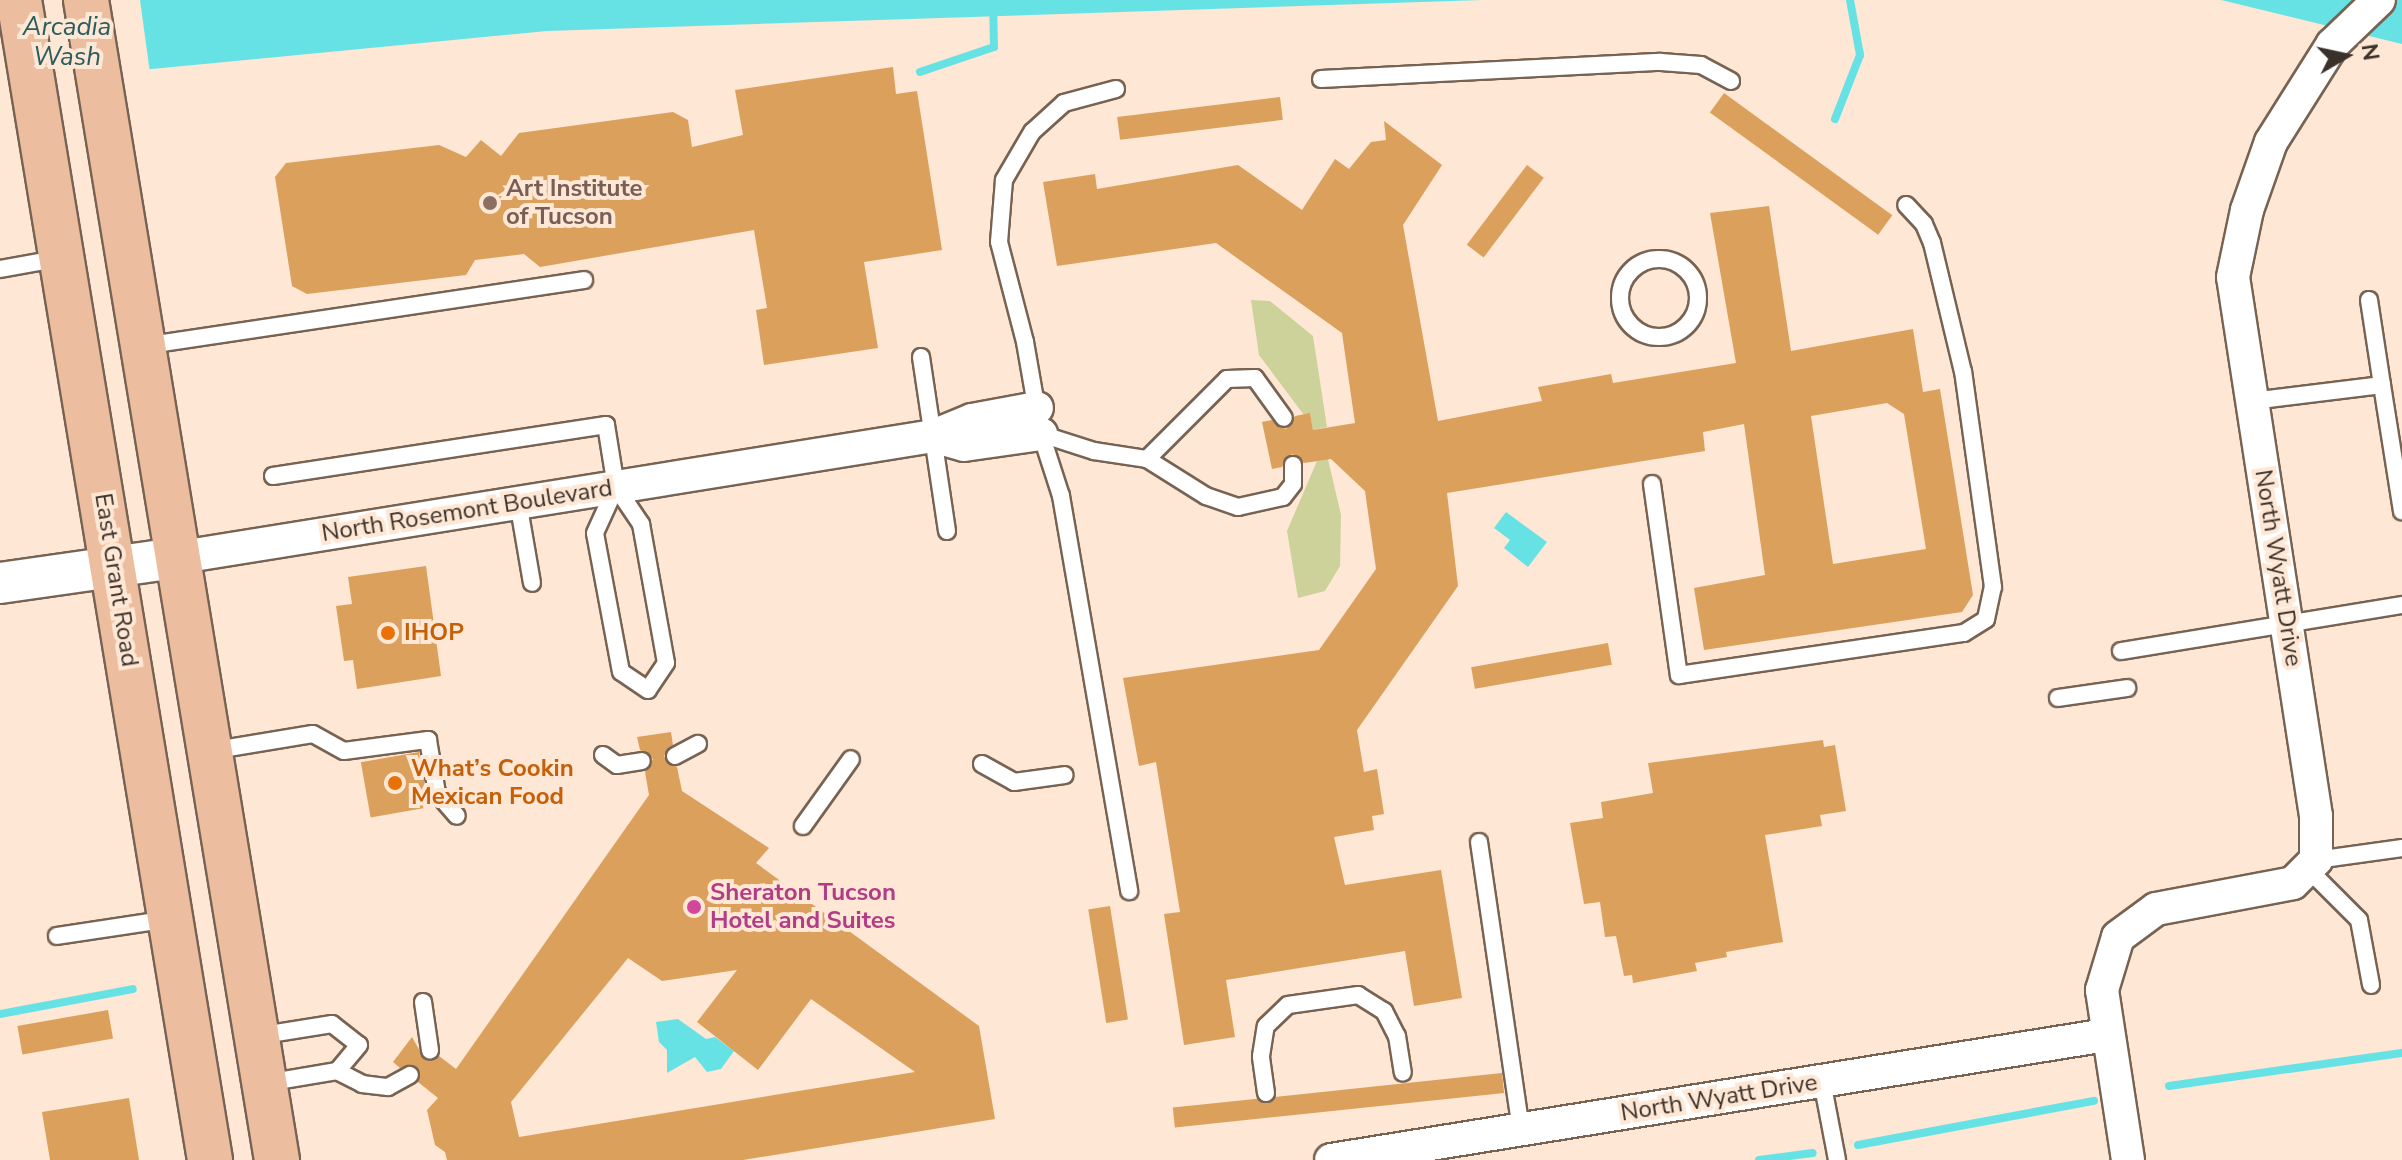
<!DOCTYPE html>
<meta charset="utf-8">
<style>
body{margin:0}
#map{position:relative;width:2402px;height:1160px;overflow:hidden;background:#fee7d4;font-family:"Nunito Sans",sans-serif}
div>[style]{position:absolute}
.green>*{inset:0;background:#cdd29a}
.water>*{inset:0;background:#67e2e4}
.pier>*{inset:0;background:#fee7d4}
.stream>*{height:8px;margin:-4px;padding:0 4px;transform-origin:4px;border-radius:4px;background:#67e2e4}
.building>*{inset:0;background:#daa05c;transform-origin:0 0}
.roads{filter:drop-shadow(2px 0 #776353) drop-shadow(-2px 0 #776353) drop-shadow(0 2px #776353) drop-shadow(0 -2px #776353)}
.service>*{height:16px;margin:-8px;padding:0 8px;transform-origin:8px;border-radius:8px;background:#fff}
.service>.ring{margin:-8px;padding:0;box-sizing:content-box;background:none;border:16px solid #fff;border-radius:50%}
.minor>*{height:32px;margin:-16px;padding:0 16px;transform-origin:16px;border-radius:16px;background:#fff}
.tertiary>*{height:40px;margin:-20px;padding:0 20px;transform-origin:20px;border-radius:20px;background:#fff}
.primary>*{height:44px;margin:-22px;padding:0 22px;transform-origin:22px;border-radius:22px;background:#edbd9f}
.dots>*{width:22px;height:22px;translate:-50% -50%;box-sizing:border-box;border:4px solid #fee7d4;border-radius:50%}
span{translate:-50% -50%;white-space:nowrap;text-align:center;line-height:1.15;-webkit-text-stroke:8px #fee7d4;paint-order:stroke}
.education-label{font-size:24px;color:#785e54;font-weight:700}
.left{translate:0 -50%;text-align:left}
.street-label{font-size:24px;color:#3a312a}
.food-label{font-size:24px;color:#c56008;font-weight:700}
.hotel-label{font-size:24px;color:#b23c85;font-weight:700}
.water-label{font-size:26px;color:#295d5e;font-style:italic}
.north{position:absolute;left:2306px;top:16px;width:80px;height:80px;-webkit-text-stroke:6px #fee7d4;paint-order:stroke;rotate:81deg;font-size:22px;font-weight:700;line-height:32px;text-align:center;color:#3a312a}
.north::after{content:'';display:block;margin:auto;width:28px;height:36px;background:#3a312a;clip-path:polygon(50% 0,100% 100%,50% 72%,0 100%)}
</style>
<div id="map">
<div class="green">
<i style="clip-path:polygon(1251px 300px,1270px 301px,1313px 336px,1327px 427px,1313px 430px,1310px 414px,1304px 415px,1259px 355px)"></i>
<i style="clip-path:polygon(1315px 446px,1327px 455px,1341px 515px,1340px 566px,1325px 591px,1298px 598px,1287px 531px,1317px 461px)"></i>
</div>
<div class="water">
<i style="clip-path:polygon(94px 0,1482px 0,547px 31px,131px 71px)"></i>
<i style="clip-path:polygon(2221px 0,2402px 0,2402px 44px)"></i>
<i style="clip-path:polygon(1506px 512px,1547px 542px,1528px 567px,1504px 548px,1510px 540px,1494px 528px)"></i>
<i style="clip-path:polygon(678px 1019px,706px 1039px,715px 1037px,734px 1051px,721px 1069px,707px 1072px,695px 1057px,667px 1073px,667px 1050px,659px 1042px,656px 1022px)"></i>
</div>
<div class="pier">
<i style="clip-path:polygon(62px 0,140px 0,150px 73px,0 94px,0 8px)"></i>
</div>
<div class="stream">
<i style="left:920px;top:72px;width:78px;rotate:-18.7deg"></i>
<i style="left:994px;top:47px;width:47px;rotate:-91.2deg"></i>
<i style="left:1835px;top:119px;width:69px;rotate:-68.7deg"></i>
<i style="left:1860px;top:55px;width:56px;rotate:-100.3deg"></i>
<i style="left:0;top:1014px;width:135px;rotate:-10.6deg"></i>
<i style="left:2169px;top:1086px;width:235px;rotate:-8.1deg"></i>
<i style="left:1858px;top:1145px;width:240px;rotate:-10.6deg"></i>
<i style="left:1759px;top:1160px;width:54px;rotate:-7.4deg"></i>
</div>
<div class="building">
<i style="clip-path:polygon(893px 67px,896px 94px,917px 91px,942px 250px,864px 262px,878px 348px,764px 365px,756px 310px,767px 308px,754px 230px,540px 267px,524px 254px,475px 260px,466px 275px,307px 294px,292px 286px,275px 177px,286px 163px,439px 145px,466px 157px,481px 140px,501px 156px,519px 133px,673px 112px,688px 120px,692px 147px,743px 135px,735px 90px)"></i>
<i style="left:1724px;top:93px;width:208px;height:24px;rotate:36deg"></i>
<i style="left:1280px;top:97px;width:23px;height:164px;rotate:83deg"></i>
<i style="clip-path:polygon(evenodd,1384px 121px,1442px 165px,1403px 225px,1438px 421px,1542px 401px,1538px 387px,1611px 374px,1613px 383px,1736px 363px,1710px 213px,1769px 206px,1791px 351px,1913px 329px,1923px 392px,1940px 389px,1973px 595px,1962px 612px,1704px 650px,1694px 588px,1765px 575px,1744px 424px,1703px 432px,1705px 451px,1447px 493px,1458px 586px,1357px 730px,1364px 772px,1377px 769px,1384px 814px,1372px 816px,1374px 830px,1334px 837px,1345px 885px,1441px 870px,1462px 998px,1414px 1006px,1405px 951px,1226px 980px,1235px 1037px,1184px 1045px,1164px 914px,1180px 912px,1156px 762px,1139px 766px,1123px 678px,1319px 650px,1376px 569px,1365px 491px,1331px 459px,1304px 463px,1292px 454px,1282px 467px,1272px 469px,1262px 422px,1272px 420px,1286px 429px,1295px 416px,1310px 413px,1313px 430px,1355px 423px,1342px 333px,1216px 243px,1057px 266px,1043px 182px,1095px 174px,1097px 189px,1238px 165px,1302px 210px,1335px 159px,1349px 169px,1371px 142px,1386px 140px,1384px 121px,1887px 403px,1904px 414px,1926px 549px,1833px 564px,1811px 416px,1887px 403px)"></i>
<i style="left:1527px;top:165px;width:21px;height:100px;rotate:37deg"></i>
<i style="clip-path:polygon(426px 566px,441px 676px,357px 689px,353px 660px,344px 661px,336px 606px,352px 604px,348px 577px)"></i>
<i style="left:1608px;top:643px;width:22px;height:139px;rotate:80deg"></i>
<i style="clip-path:polygon(evenodd,671px 732px,673px 745px,664px 756px,677px 767px,682px 791px,769px 848px,756px 863px,979px 1026px,995px 1119px,743px 1160px,447px 1160px,445px 1152px,435px 1145px,427px 1110px,438px 1098px,418px 1082px,416px 1066px,400px 1068px,393px 1062px,412px 1037px,425px 1060px,439px 1056px,456px 1069px,649px 795px,645px 772px,653px 759px,640px 750px,637px 737px,671px 732px,628px 958px,662px 981px,737px 970px,697px 1022px,758px 1070px,811px 999px,915px 1072px,519px 1137px,511px 1102px,628px 958px)"></i>
<i style="clip-path:polygon(1823px 740px,1824px 747px,1835px 745px,1846px 811px,1820px 815px,1822px 826px,1765px 835px,1783px 942px,1726px 952px,1727px 957px,1695px 963px,1697px 971px,1633px 983px,1632px 975px,1624px 976px,1616px 936px,1605px 937px,1600px 902px,1584px 904px,1570px 823px,1603px 818px,1601px 802px,1653px 793px,1648px 763px)"></i>
<i style="left:419px;top:752px;width:56px;height:59px;rotate:80deg"></i>
<i style="left:1110px;top:906px;width:115px;height:22px;rotate:81deg"></i>
<i style="left:108px;top:1010px;width:29px;height:92px;rotate:80deg"></i>
<i style="left:1502px;top:1073px;width:20px;height:331px;rotate:84deg"></i>
<i style="clip-path:polygon(129px 1098px,139px 1160px,50px 1160px,42px 1112px)"></i>
</div>
<div class="roads">
<div class="service">
<i style="left:1321px;top:79px;width:340px;rotate:-2.9deg"></i>
<i style="left:1661px;top:62px;width:40px;rotate:4.3deg"></i>
<i style="left:1701px;top:65px;width:34px;rotate:28deg"></i>
<i style="left:1116px;top:89px;width:54px;rotate:164.9deg"></i>
<i style="left:1064px;top:103px;width:43px;rotate:137.8deg"></i>
<i style="left:1032px;top:132px;width:56px;rotate:120.3deg"></i>
<i style="left:1004px;top:180px;width:62px;rotate:94.6deg"></i>
<i style="left:999px;top:242px;width:103px;rotate:75.4deg"></i>
<i style="left:1025px;top:342px;width:93px;rotate:80.1deg"></i>
<i style="left:1041px;top:434px;width:65px;rotate:72.1deg"></i>
<i style="left:1061px;top:496px;width:401px;rotate:80.2deg"></i>
<i class="ring" style="left:1620px;top:259px;width:62px;height:62px"></i>
<i style="left:0;top:269px;width:62px;rotate:-10.2deg"></i>
<i style="left:2369px;top:300px;width:86px;rotate:81.3deg"></i>
<i style="left:143px;top:346px;width:446px;rotate:-8.5deg"></i>
<i style="left:921px;top:357px;width:176px;rotate:81.5deg"></i>
<i style="left:2252px;top:401px;width:131px;rotate:-7deg"></i>
<i style="left:2382px;top:385px;width:128px;rotate:81deg"></i>
<i style="left:1041px;top:434px;width:56px;rotate:17.8deg"></i>
<i style="left:1094px;top:451px;width:54px;rotate:8.6deg"></i>
<i style="left:1147px;top:459px;width:70px;rotate:32.1deg"></i>
<i style="left:1206px;top:496px;width:34px;rotate:19deg"></i>
<i style="left:1238px;top:507px;width:46px;rotate:-12.5deg"></i>
<i style="left:1283px;top:497px;width:16px;rotate:-52deg"></i>
<i style="left:1293px;top:484px;width:19px;rotate:-90deg"></i>
<i style="left:1147px;top:459px;width:113px;rotate:-45deg"></i>
<i style="left:1227px;top:379px;width:28px;rotate:-2deg"></i>
<i style="left:1255px;top:378px;width:49px;rotate:54.1deg"></i>
<i style="left:273px;top:476px;width:337px;rotate:-8.7deg"></i>
<i style="left:606px;top:425px;width:63px;rotate:80.8deg"></i>
<i style="left:1652px;top:484px;width:193px;rotate:82deg"></i>
<i style="left:1679px;top:675px;width:288px;rotate:-8.4deg"></i>
<i style="left:1964px;top:633px;width:26px;rotate:-32deg"></i>
<i style="left:1986px;top:619px;width:33px;rotate:-78deg"></i>
<i style="left:1993px;top:587px;width:217px;rotate:-97.9deg"></i>
<i style="left:1963px;top:372px;width:133px;rotate:-103.5deg"></i>
<i style="left:1932px;top:243px;width:21px;rotate:-113deg"></i>
<i style="left:1924px;top:224px;width:26px;rotate:-133deg"></i>
<i style="left:616px;top:487px;width:45px;rotate:56deg"></i>
<i style="left:641px;top:524px;width:141px;rotate:79.8deg"></i>
<i style="left:666px;top:663px;width:32px;rotate:124deg"></i>
<i style="left:648px;top:690px;width:32px;rotate:-146deg"></i>
<i style="left:621px;top:672px;width:141px;rotate:-100.6deg"></i>
<i style="left:595px;top:533px;width:51px;rotate:-65.5deg"></i>
<i style="left:518px;top:502px;width:82px;rotate:80.2deg"></i>
<i style="left:2121px;top:651px;width:285px;rotate:-9.3deg"></i>
<i style="left:2058px;top:698px;width:70px;rotate:-8.2deg"></i>
<i style="left:210px;top:751px;width:104px;rotate:-9.4deg"></i>
<i style="left:313px;top:734px;width:35px;rotate:29deg"></i>
<i style="left:344px;top:751px;width:85px;rotate:-7.5deg"></i>
<i style="left:428px;top:740px;width:54px;rotate:80.4deg"></i>
<i style="left:437px;top:793px;width:30px;rotate:49deg"></i>
<i style="left:603px;top:755px;width:17px;rotate:36deg"></i>
<i style="left:617px;top:765px;width:25px;rotate:-9deg"></i>
<i style="left:675px;top:756px;width:26px;rotate:-28deg"></i>
<i style="left:982px;top:764px;width:37px;rotate:29deg"></i>
<i style="left:1014px;top:782px;width:51px;rotate:-7.8deg"></i>
<i style="left:803px;top:826px;width:82px;rotate:-54.4deg"></i>
<i style="left:1479px;top:842px;width:291px;rotate:81.7deg"></i>
<i style="left:2316px;top:860px;width:87px;rotate:-7.9deg"></i>
<i style="left:2308px;top:869px;width:72px;rotate:45deg"></i>
<i style="left:2359px;top:920px;width:66px;rotate:79.5deg"></i>
<i style="left:57px;top:936px;width:114px;rotate:-8.6deg"></i>
<i style="left:423px;top:1002px;width:49px;rotate:81.7deg"></i>
<i style="left:257px;top:1036px;width:76px;rotate:-9.1deg"></i>
<i style="left:332px;top:1024px;width:34px;rotate:38deg"></i>
<i style="left:359px;top:1045px;width:34px;rotate:130deg"></i>
<i style="left:337px;top:1071px;width:73px;rotate:170.5deg"></i>
<i style="left:337px;top:1071px;width:28px;rotate:27deg"></i>
<i style="left:362px;top:1084px;width:26px;rotate:7deg"></i>
<i style="left:388px;top:1087px;width:25px;rotate:-29deg"></i>
<i style="left:1822px;top:1081px;width:80px;rotate:79.2deg"></i>
<i style="left:1266px;top:1093px;width:37px;rotate:-98deg"></i>
<i style="left:1261px;top:1056px;width:30px;rotate:-81deg"></i>
<i style="left:1266px;top:1026px;width:30px;rotate:-44deg"></i>
<i style="left:1288px;top:1005px;width:71px;rotate:-8.1deg"></i>
<i style="left:1358px;top:995px;width:31px;rotate:32deg"></i>
<i style="left:1384px;top:1011px;width:28px;rotate:63deg"></i>
<i style="left:1397px;top:1036px;width:37px;rotate:81deg"></i>
</div>
<div class="minor">
<i style="left:933px;top:436px;width:32px;rotate:16deg"></i>
<i style="left:964px;top:445px;width:78px;rotate:-8.1deg"></i>
<i style="left:175px;top:558px;width:768px;rotate:-9.14deg"></i>
<i style="left:933px;top:436px;width:42px;rotate:-22.3deg"></i>
<i style="left:972px;top:420px;width:66px;rotate:-10.5deg"></i>
<i style="left:1331px;top:1160px;width:785px;rotate:-9.16deg"></i>
<i style="left:2128px;top:1160px;width:172px;rotate:-98.7deg"></i>
<i style="left:2102px;top:990px;width:55px;rotate:-73.2deg"></i>
<i style="left:2118px;top:937px;width:47px;rotate:-36.4deg"></i>
<i style="left:2156px;top:909px;width:139px;rotate:-10.7deg"></i>
<i style="left:2293px;top:883px;width:33px;rotate:-45deg"></i>
<i style="left:2316px;top:860px;width:44px;rotate:-90deg"></i>
<i style="left:2316px;top:816px;width:545px;rotate:-98.75deg"></i>
<i style="left:2233px;top:277px;width:68px;rotate:-78.2deg"></i>
<i style="left:2247px;top:210px;width:72px;rotate:-70.6deg"></i>
<i style="left:2271px;top:142px;width:115px;rotate:-57.8deg"></i>
<i style="left:2332px;top:45px;width:65px;rotate:-43.8deg"></i>
</div>
<div class="tertiary">
<i style="left:0;top:583px;width:177px;rotate:-8.1deg"></i>
</div>
<div class="primary">
<i style="left:19px;top:0;width:1176px;rotate:80.65deg"></i>
<i style="left:86px;top:0;width:1176px;rotate:80.65deg"></i>
</div>
</div>
<div class="dots">
<i style="left:490px;top:203px;background:#8d6e63"></i>
<i style="left:388px;top:633px;background:#e8710a"></i>
<i style="left:395px;top:783px;background:#e8710a"></i>
<i style="left:694px;top:907px;background:#d1479c"></i>
</div>
<div class="education-label">
<span class="left" style="left:506px;top:203px">Art Institute<br>of Tucson</span>
</div>
<div class="street-label">
<span style="left:467px;top:511px;rotate:-9deg">North Rosemont Boulevard</span>
<span style="left:2278px;top:568px;rotate:81deg">North Wyatt Drive</span>
<span style="left:116px;top:580px;rotate:81deg">East Grant Road</span>
<span style="left:1719px;top:1098px;rotate:-9deg">North Wyatt Drive</span>
</div>
<div class="food-label">
<span class="left" style="left:404px;top:633px">IHOP</span>
<span class="left" style="left:411px;top:783px">What’s Cookin<br>Mexican Food</span>
</div>
<div class="hotel-label">
<span class="left" style="left:710px;top:907px">Sheraton Tucson<br>Hotel and Suites</span>
</div>
<div class="water-label">
<span style="left:67px;top:42px">Arcadia<br>Wash</span>
</div>
<div class="north">N</div>
</div>
